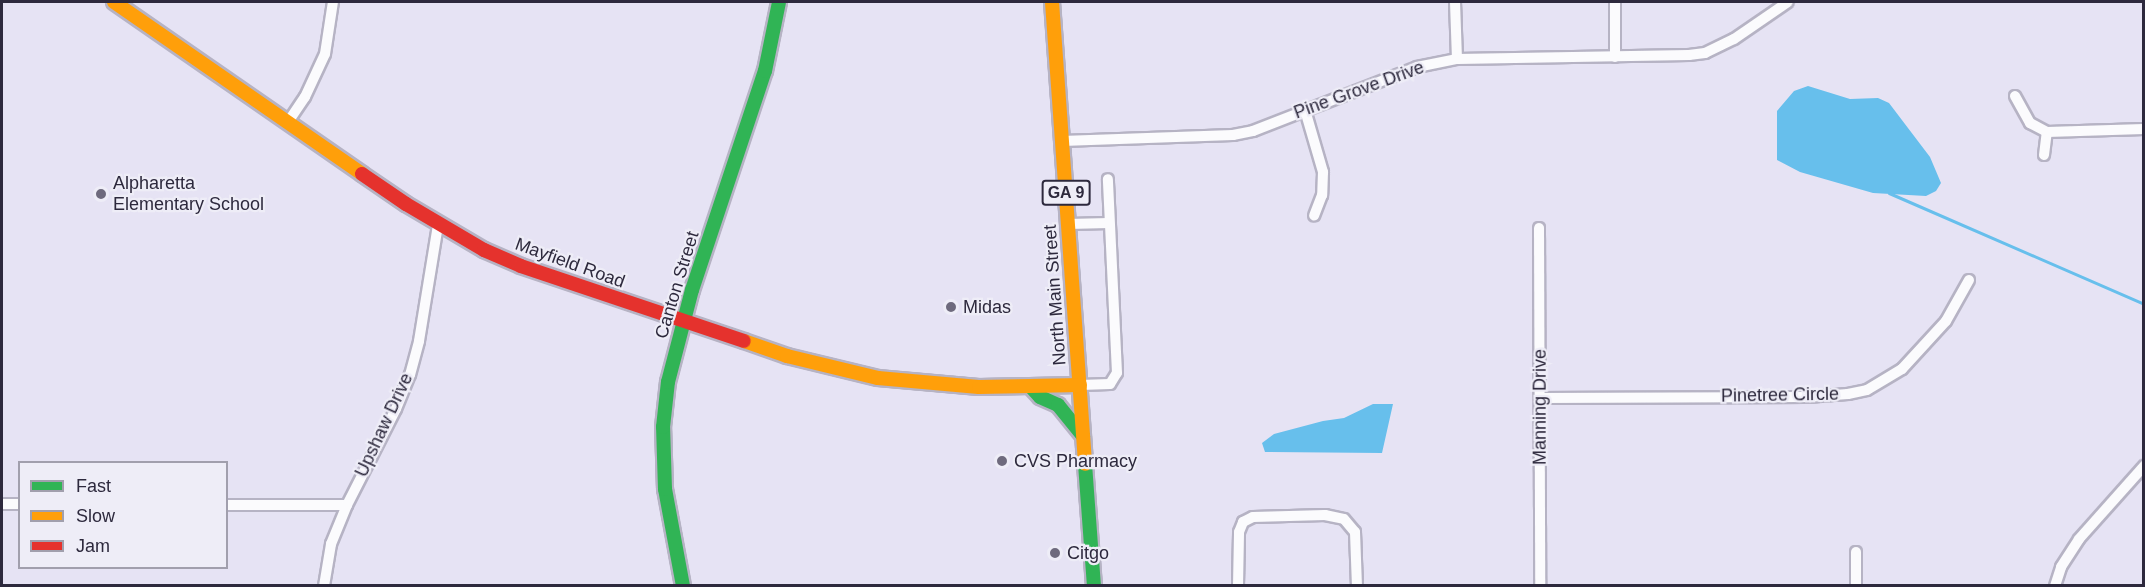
<!DOCTYPE html>
<style>
body{margin:0}
#map{position:relative;width:2145px;height:587px;overflow:hidden;background:#e6e3f4;font-family:Arial,sans-serif}
div>[style]{position:absolute}
.water>*{inset:0;background:#67bfec}
.stream>*{height:3px;margin:-1.5px;padding:0 1.5px;transform-origin:1.5px;border-radius:1.5px;background:#67bfec}
.roads{filter:drop-shadow(2px 0 #b6b3c4) drop-shadow(-2px 0 #b6b3c4) drop-shadow(0 2px #b6b3c4) drop-shadow(0 -2px #b6b3c4)}
.street>*{height:10px;margin:-5px;padding:0 5px;transform-origin:5px;border-radius:5px;background:#fbfbfd}
.fast>*{height:14px;margin:-7px;padding:0 7px;transform-origin:7px;border-radius:7px;background:#30b455}
.slow>*{height:14px;margin:-7px;padding:0 7px;transform-origin:7px;border-radius:7px;background:#ff9f0a}
.jam>*{height:14px;margin:-7px;padding:0 7px;transform-origin:7px;border-radius:7px;background:#e5322d}
.dots>*{width:16px;height:16px;translate:-50% -50%;box-sizing:border-box;border:3px solid #eeedf7;border-radius:50%}
span{translate:-50% -50%;white-space:nowrap;text-align:center;line-height:1.15;-webkit-text-stroke:4.5px #eeedf7;paint-order:stroke}
.shield-label span{padding:2px 4px;background:#eeedf7;border:2px solid;border-radius:4px;-webkit-text-stroke-width:0}
.shield-label{font-size:16px;color:#2d293d;font-weight:700}
.street-label{font-size:18px;color:#2d293d}
.poi-label{font-size:18px;color:#2d293d}
.left{translate:0 -50%;text-align:left}
.frame{position:absolute;inset:0;border:3px solid #2d293d;pointer-events:none}
.legend{position:absolute;left:18px;top:461px;width:210px;height:108px;box-sizing:border-box;background:#eeedf7;border:2px solid #a19fad;margin:0;padding:8px 10px;list-style:none;font-size:18px;color:#2d293d}
.legend li{display:flex;align-items:center;gap:12px;height:30px}
.legend b{width:30px;border:2px solid #a19fad}
</style>
<div id="map">
<div class="water">
<i style="clip-path:polygon(1808px 86px,1850px 99px,1878px 98px,1889px 103px,1930px 157px,1941px 183px,1936px 191px,1926px 196px,1873px 193px,1800px 172px,1777px 160px,1777px 111px,1794px 91px)"></i>
<i style="clip-path:polygon(1373px 404px,1393px 404px,1382px 453px,1265px 452px,1262px 443px,1274px 434px,1323px 421px,1344px 418px)"></i>
</div>
<div class="stream">
<i style="left:1889px;top:193px;width:278px;rotate:23.5deg"></i>
</div>
<div class="roads">
<div class="street">
<i style="left:1455px;top:2px;width:57px;rotate:88deg"></i>
<i style="left:1615px;top:2px;width:55px;rotate:90deg"></i>
<i style="left:2015px;top:96px;width:31px;rotate:61deg"></i>
<i style="left:2030px;top:123px;width:19px;rotate:28deg"></i>
<i style="left:2047px;top:132px;width:97px;rotate:-1.8deg"></i>
<i style="left:1305px;top:110px;width:65px;rotate:73.8deg"></i>
<i style="left:1323px;top:172px;width:23px;rotate:92deg"></i>
<i style="left:1322px;top:195px;width:22px;rotate:111deg"></i>
<i style="left:288px;top:122px;width:30px;rotate:-56deg"></i>
<i style="left:305px;top:97px;width:47px;rotate:-65.1deg"></i>
<i style="left:325px;top:54px;width:53px;rotate:-81.3deg"></i>
<i style="left:1062px;top:141px;width:171px;rotate:-2deg"></i>
<i style="left:1233px;top:135px;width:20px;rotate:-11deg"></i>
<i style="left:1253px;top:131px;width:176px;rotate:-21.3deg"></i>
<i style="left:1417px;top:67px;width:41px;rotate:-11.3deg"></i>
<i style="left:1457px;top:59px;width:232px;rotate:-1deg"></i>
<i style="left:1689px;top:55px;width:16px;rotate:-7deg"></i>
<i style="left:1705px;top:53px;width:32px;rotate:-26deg"></i>
<i style="left:1734px;top:39px;width:65px;rotate:-34.4deg"></i>
<i style="left:2044px;top:155px;width:23px;rotate:-83deg"></i>
<i style="left:1068px;top:224px;width:41px;rotate:-1.4deg"></i>
<i style="left:1539px;top:228px;width:358px;rotate:89.8deg"></i>
<i style="left:1080px;top:385px;width:30px;rotate:-2deg"></i>
<i style="left:1110px;top:384px;width:13px;rotate:-58deg"></i>
<i style="left:1117px;top:373px;width:194px;rotate:-92.7deg"></i>
<i style="left:1540px;top:398px;width:267px;rotate:-0.2deg"></i>
<i style="left:1807px;top:397px;width:41px;rotate:-4.2deg"></i>
<i style="left:1848px;top:394px;width:19px;rotate:-12deg"></i>
<i style="left:1867px;top:390px;width:41px;rotate:-31deg"></i>
<i style="left:1902px;top:369px;width:65px;rotate:-47.5deg"></i>
<i style="left:1946px;top:321px;width:47px;rotate:-60.7deg"></i>
<i style="left:2px;top:504px;width:18px"></i>
<i style="left:226px;top:505px;width:121px"></i>
<i style="left:1856px;top:552px;width:34px;rotate:90deg"></i>
<i style="left:324px;top:586px;width:43px;rotate:-80.5deg"></i>
<i style="left:331px;top:544px;width:42px;rotate:-67.7deg"></i>
<i style="left:347px;top:505px;width:108px;rotate:-63deg"></i>
<i style="left:396px;top:409px;width:37px;rotate:-68deg"></i>
<i style="left:410px;top:375px;width:35px;rotate:-75deg"></i>
<i style="left:419px;top:341px;width:118px;rotate:-80.7deg"></i>
<i style="left:1238px;top:586px;width:54px;rotate:-88.9deg"></i>
<i style="left:1239px;top:532px;width:11px;rotate:-68deg"></i>
<i style="left:1243px;top:522px;width:11px;rotate:-27deg"></i>
<i style="left:1253px;top:517px;width:72px;rotate:-1.6deg"></i>
<i style="left:1325px;top:515px;width:19px;rotate:12deg"></i>
<i style="left:1344px;top:519px;width:17px;rotate:50deg"></i>
<i style="left:1355px;top:532px;width:54px;rotate:87.9deg"></i>
<i style="left:2055px;top:586px;width:20px;rotate:-72deg"></i>
<i style="left:2061px;top:567px;width:33px;rotate:-57deg"></i>
<i style="left:2079px;top:539px;width:98px;rotate:-48.3deg"></i>
</div>
<div class="fast">
<i style="left:1031px;top:387px;width:13px;rotate:48deg"></i>
<i style="left:1040px;top:397px;width:20px;rotate:24deg"></i>
<i style="left:1058px;top:405px;width:40px;rotate:51deg"></i>
<i style="left:1085px;top:464px;width:122px;rotate:85.8deg"></i>
<i style="left:683px;top:586px;width:99px;rotate:-100.5deg"></i>
<i style="left:665px;top:489px;width:62px;rotate:-91.8deg"></i>
<i style="left:663px;top:427px;width:45px;rotate:-83.7deg"></i>
<i style="left:668px;top:382px;width:95px;rotate:-75.4deg"></i>
<i style="left:692px;top:290px;width:231px;rotate:-71.6deg"></i>
<i style="left:765px;top:71px;width:70px;rotate:-78.5deg"></i>
</div>
<div class="slow">
<i style="left:114px;top:2px;width:302px;rotate:34.7deg"></i>
<i style="left:1052px;top:2px;width:463px;rotate:85.9deg"></i>
<i style="left:744px;top:341px;width:46px;rotate:19.2deg"></i>
<i style="left:787px;top:356px;width:94px;rotate:13.6deg"></i>
<i style="left:878px;top:378px;width:101px;rotate:5.1deg"></i>
<i style="left:979px;top:387px;width:101px;rotate:-1.1deg"></i>
</div>
<div class="jam">
<i style="left:362px;top:174px;width:53px;rotate:34.3deg"></i>
<i style="left:406px;top:204px;width:91px;rotate:30.5deg"></i>
<i style="left:484px;top:250px;width:40px;rotate:23.4deg"></i>
<i style="left:521px;top:266px;width:235px;rotate:18.6deg"></i>
</div>
</div>
<div class="dots">
<i style="left:101px;top:194px;background:#6e6a7d"></i>
<i style="left:951px;top:307px;background:#6e6a7d"></i>
<i style="left:1002px;top:461px;background:#6e6a7d"></i>
<i style="left:1055px;top:553px;background:#6e6a7d"></i>
</div>
<div class="shield-label">
<span style="left:1066px;top:193px">GA 9</span>
</div>
<div class="street-label">
<span style="left:1359px;top:90px;rotate:-20deg">Pine Grove Drive</span>
<span style="left:570px;top:263px;rotate:20deg">Mayfield Road</span>
<span style="left:677px;top:285px;rotate:-73deg">Canton Street</span>
<span style="left:1055px;top:295px;rotate:-94deg">North Main Street</span>
<span style="left:1780px;top:395px;rotate:-1deg">Pinetree Circle</span>
<span style="left:1540px;top:407px;rotate:-90deg">Manning Drive</span>
<span style="left:384px;top:425px;rotate:-65deg">Upshaw Drive</span>
</div>
<div class="poi-label">
<span class="left" style="left:113px;top:194px">Alpharetta<br>Elementary School</span>
<span class="left" style="left:963px;top:307px">Midas</span>
<span class="left" style="left:1014px;top:461px">CVS Pharmacy</span>
<span class="left" style="left:1067px;top:553px">Citgo</span>
</div>
<div class="frame"></div>
<ul class="legend">
<li><b style="height:8px;background:#30b455"></b>Fast</li>
<li><b style="height:8px;background:#ff9f0a"></b>Slow</li>
<li><b style="height:8px;background:#e5322d"></b>Jam</li>
</ul>
</div>
